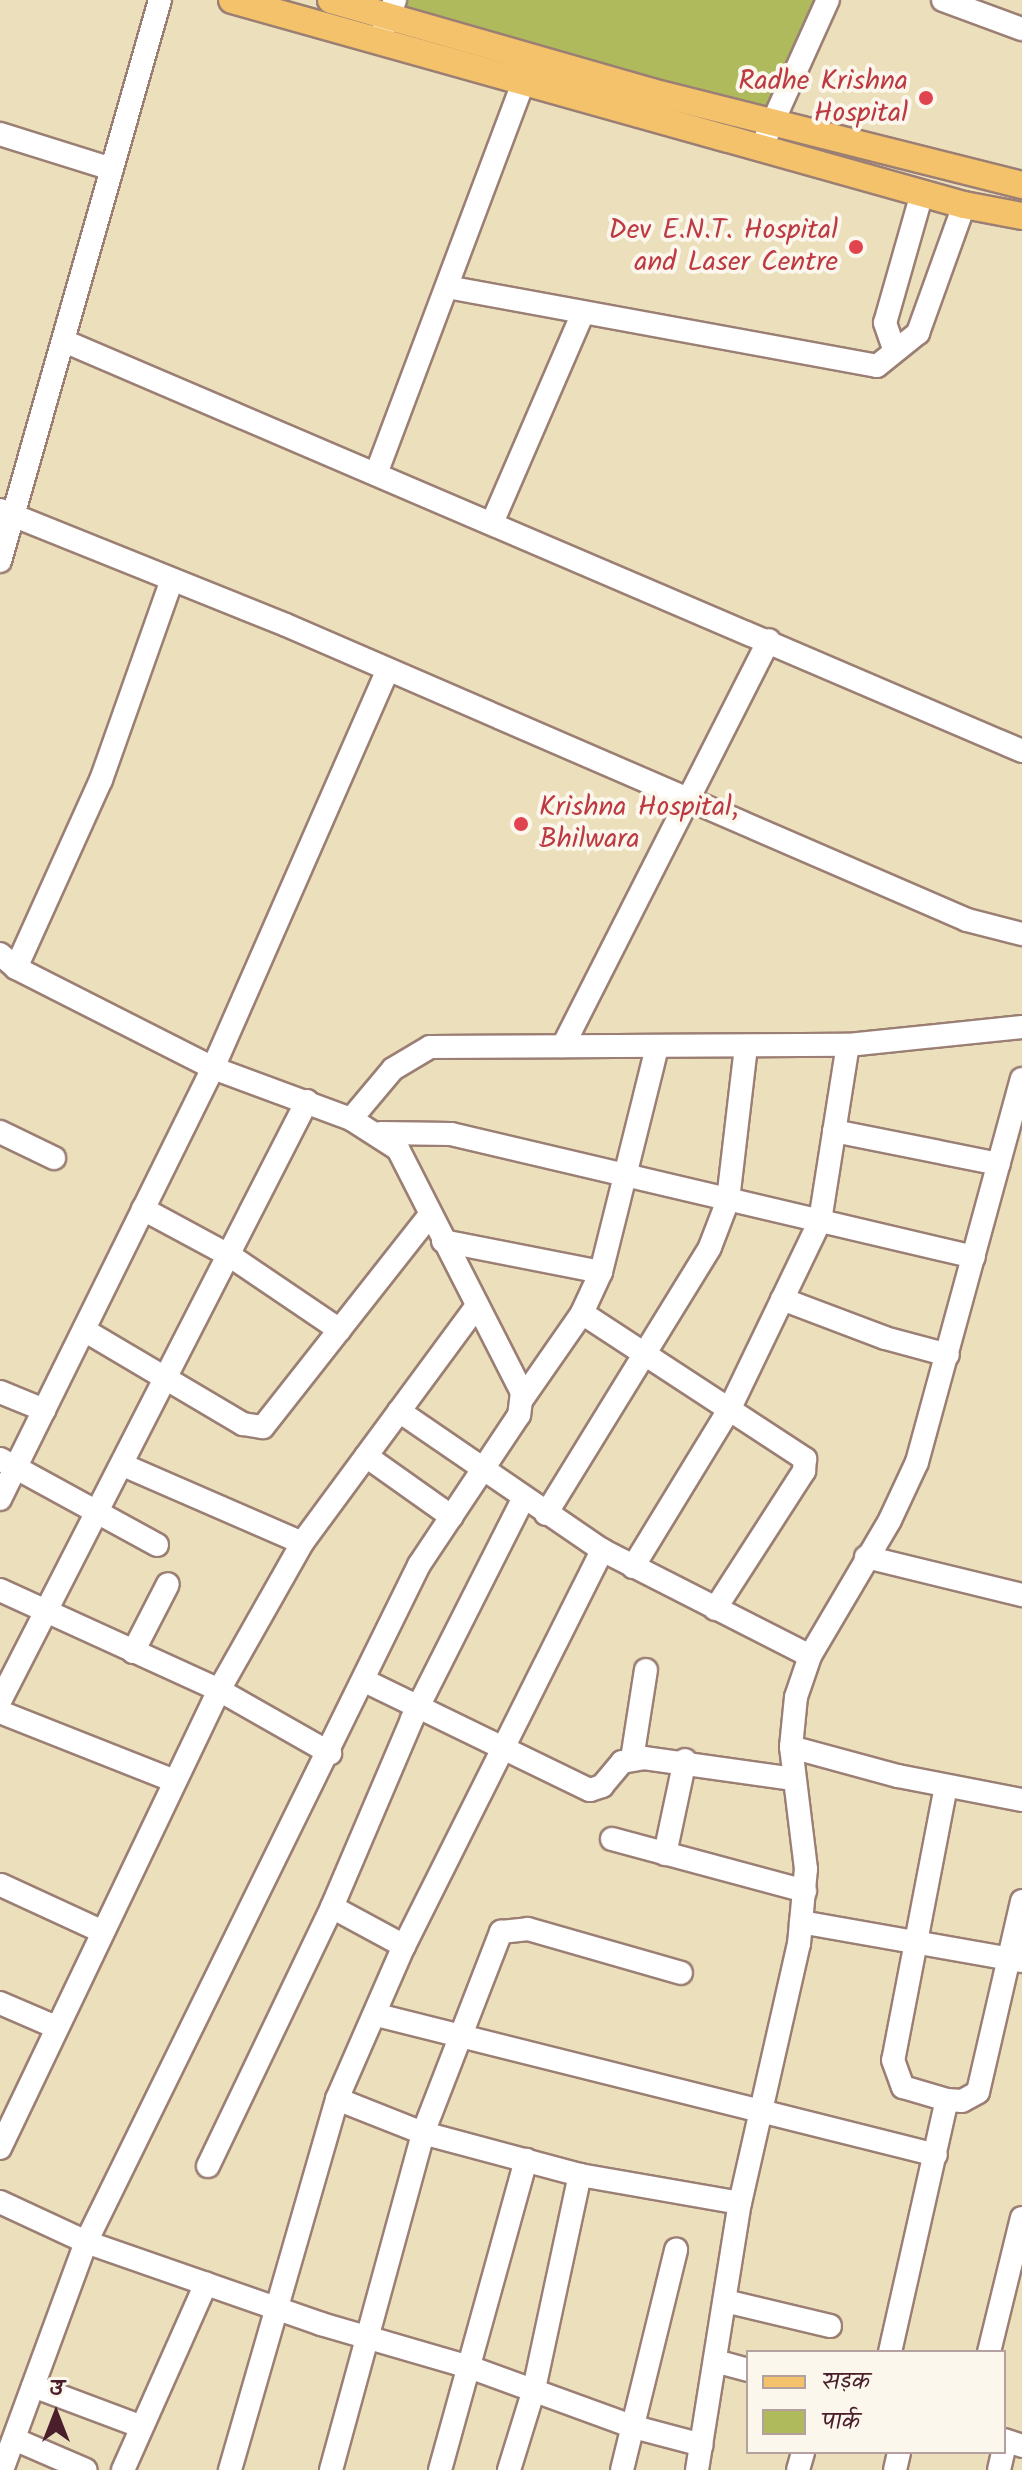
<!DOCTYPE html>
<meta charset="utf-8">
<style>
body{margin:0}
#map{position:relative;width:1022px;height:2470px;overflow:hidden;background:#ecdfbc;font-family:Kalam,"Playpen Sans Deva",sans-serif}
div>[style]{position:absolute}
.green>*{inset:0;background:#aeba5c}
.roads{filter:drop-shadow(2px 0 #9b7f74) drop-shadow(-2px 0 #9b7f74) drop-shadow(0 2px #9b7f74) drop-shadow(0 -2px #9b7f74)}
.minor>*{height:22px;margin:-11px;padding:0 11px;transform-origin:11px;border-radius:11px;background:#fff}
.major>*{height:26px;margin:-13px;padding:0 13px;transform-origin:13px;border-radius:13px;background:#f3c26a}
.dots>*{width:22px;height:22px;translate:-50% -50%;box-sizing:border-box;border:4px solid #fbf7ec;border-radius:50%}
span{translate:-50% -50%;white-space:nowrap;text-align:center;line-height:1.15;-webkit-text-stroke:8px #fbf7ec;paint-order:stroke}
.health-label{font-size:28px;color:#be3a42}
.right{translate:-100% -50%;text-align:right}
.left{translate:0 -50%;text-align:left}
.legend{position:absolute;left:746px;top:2350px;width:260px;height:104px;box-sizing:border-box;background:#fbf7ec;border:2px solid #b4a19f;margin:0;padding:10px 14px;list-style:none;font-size:24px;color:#4a1f2b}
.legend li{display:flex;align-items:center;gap:16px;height:40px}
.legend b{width:40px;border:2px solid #b4a19f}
.north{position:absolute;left:16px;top:2374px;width:80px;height:80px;-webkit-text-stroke:6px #fbf7ec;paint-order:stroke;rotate:0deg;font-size:22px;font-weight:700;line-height:32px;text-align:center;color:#4a1f2b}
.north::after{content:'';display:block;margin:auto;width:28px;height:36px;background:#4a1f2b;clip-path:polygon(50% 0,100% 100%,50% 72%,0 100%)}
</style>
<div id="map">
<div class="green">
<i style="clip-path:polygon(395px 0,827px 0,776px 113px,389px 17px)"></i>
</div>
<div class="roads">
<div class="minor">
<i style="left:943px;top:0;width:84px;rotate:20.2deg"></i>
<i style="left:379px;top:40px;width:43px;rotate:-68.2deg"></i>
<i style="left:0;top:134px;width:117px;rotate:17.4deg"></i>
<i style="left:766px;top:137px;width:150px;rotate:-65.7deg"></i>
<i style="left:447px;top:287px;width:437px;rotate:10.4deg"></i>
<i style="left:877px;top:366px;width:53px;rotate:-38.8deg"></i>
<i style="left:918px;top:333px;width:136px;rotate:-70.2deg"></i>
<i style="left:64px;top:341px;width:1042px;rotate:23.17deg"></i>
<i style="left:894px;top:349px;width:28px;rotate:-109deg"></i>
<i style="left:885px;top:323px;width:135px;rotate:-74.1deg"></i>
<i style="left:376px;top:474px;width:435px;rotate:-69.4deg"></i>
<i style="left:0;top:510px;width:308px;rotate:21.9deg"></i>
<i style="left:286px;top:625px;width:742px;rotate:23.42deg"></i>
<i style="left:967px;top:920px;width:57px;rotate:14.3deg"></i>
<i style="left:492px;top:523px;width:229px;rotate:-66.6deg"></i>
<i style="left:0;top:561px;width:583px;rotate:-74.08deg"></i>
<i style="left:0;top:954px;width:21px;rotate:41deg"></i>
<i style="left:16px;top:968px;width:221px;rotate:26.9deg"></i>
<i style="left:213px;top:1068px;width:435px;rotate:-66.3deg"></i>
<i style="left:16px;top:968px;width:206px;rotate:-65.7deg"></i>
<i style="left:101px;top:780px;width:212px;rotate:-70.5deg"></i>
<i style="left:563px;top:1046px;width:455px;rotate:-63.1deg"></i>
<i style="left:351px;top:1119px;width:65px;rotate:-50deg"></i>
<i style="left:393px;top:1069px;width:43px;rotate:-30.7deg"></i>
<i style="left:430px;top:1047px;width:418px;rotate:-0.3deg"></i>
<i style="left:848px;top:1045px;width:175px;rotate:-5.9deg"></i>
<i style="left:834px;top:1131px;width:168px;rotate:11.3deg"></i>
<i style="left:0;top:1132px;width:60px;rotate:25.7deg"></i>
<i style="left:381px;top:1133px;width:70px;rotate:0.8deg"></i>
<i style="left:451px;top:1134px;width:537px;rotate:13.23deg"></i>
<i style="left:143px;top:1209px;width:101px;rotate:28.3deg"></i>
<i style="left:232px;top:1257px;width:130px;rotate:34.1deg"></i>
<i style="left:443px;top:1241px;width:161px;rotate:11.1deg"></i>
<i style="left:782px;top:1299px;width:110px;rotate:20.7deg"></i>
<i style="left:885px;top:1338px;width:65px;rotate:15.1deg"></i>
<i style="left:582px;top:1313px;width:267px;rotate:33.2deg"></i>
<i style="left:805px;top:1459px;width:12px;rotate:95deg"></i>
<i style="left:804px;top:1471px;width:164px;rotate:122.8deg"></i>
<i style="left:84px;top:1330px;width:185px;rotate:30.6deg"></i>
<i style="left:243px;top:1424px;width:20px;rotate:9deg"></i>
<i style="left:263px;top:1427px;width:268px;rotate:-51.8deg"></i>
<i style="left:0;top:1392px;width:48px;rotate:22.2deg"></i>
<i style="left:523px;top:1398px;width:103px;rotate:-55.2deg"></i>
<i style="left:582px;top:1313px;width:45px;rotate:-65.1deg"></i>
<i style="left:601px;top:1272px;width:232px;rotate:-76deg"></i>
<i style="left:399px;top:1411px;width:246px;rotate:34.4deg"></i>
<i style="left:602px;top:1550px;width:233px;rotate:27deg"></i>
<i style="left:366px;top:1456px;width:105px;rotate:35.3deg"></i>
<i style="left:0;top:1459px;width:179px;rotate:28.7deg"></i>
<i style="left:123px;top:1465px;width:195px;rotate:23.5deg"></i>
<i style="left:0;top:1499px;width:481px;rotate:-63.7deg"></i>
<i style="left:213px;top:1068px;width:147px;rotate:20.3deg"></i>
<i style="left:351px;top:1119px;width:56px;rotate:32.6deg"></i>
<i style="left:398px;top:1149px;width:273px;rotate:63deg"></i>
<i style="left:522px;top:1392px;width:23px;rotate:97deg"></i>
<i style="left:519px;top:1415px;width:180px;rotate:123.7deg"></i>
<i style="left:419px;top:1565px;width:754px;rotate:116.19deg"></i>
<i style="left:86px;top:2242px;width:243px;rotate:110.2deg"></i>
<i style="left:546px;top:1514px;width:313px;rotate:-58.4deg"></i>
<i style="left:710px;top:1247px;width:50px;rotate:-69deg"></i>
<i style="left:728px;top:1200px;width:154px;rotate:-83.3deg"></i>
<i style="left:866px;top:1557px;width:161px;rotate:13.7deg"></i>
<i style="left:633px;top:1567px;width:184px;rotate:-58.6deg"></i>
<i style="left:729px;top:1410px;width:210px;rotate:-64.3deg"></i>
<i style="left:820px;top:1221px;width:178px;rotate:-81deg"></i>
<i style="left:0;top:1590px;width:241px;rotate:24.5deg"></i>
<i style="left:219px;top:1690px;width:128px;rotate:29.6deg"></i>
<i style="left:133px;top:1652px;width:76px;rotate:-62.8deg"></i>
<i style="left:363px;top:1680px;width:252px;rotate:25.9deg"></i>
<i style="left:590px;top:1790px;width:13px;rotate:-18deg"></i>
<i style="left:602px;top:1786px;width:31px;rotate:-50deg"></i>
<i style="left:622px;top:1762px;width:22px;rotate:-10deg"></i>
<i style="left:644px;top:1758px;width:151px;rotate:8deg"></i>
<i style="left:0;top:1701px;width:674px;rotate:-62.9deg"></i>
<i style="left:0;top:1712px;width:187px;rotate:21.6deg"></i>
<i style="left:791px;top:1747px;width:111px;rotate:15.2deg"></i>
<i style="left:898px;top:1776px;width:126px;rotate:11deg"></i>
<i style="left:632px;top:1759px;width:90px;rotate:-81.1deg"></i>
<i style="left:946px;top:1786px;width:279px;rotate:100.9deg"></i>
<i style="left:893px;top:2060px;width:29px;rotate:70deg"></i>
<i style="left:903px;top:2087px;width:46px;rotate:16.5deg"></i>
<i style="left:947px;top:2100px;width:15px;rotate:4deg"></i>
<i style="left:962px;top:2101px;width:18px;rotate:-29deg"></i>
<i style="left:978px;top:2092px;width:196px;rotate:-77deg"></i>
<i style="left:612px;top:1839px;width:200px;rotate:15.1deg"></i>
<i style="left:665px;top:1854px;width:96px;rotate:-78deg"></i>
<i style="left:1px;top:1885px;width:110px;rotate:24.7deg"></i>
<i style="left:332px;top:1907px;width:82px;rotate:28.4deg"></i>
<i style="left:801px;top:1922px;width:224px;rotate:10deg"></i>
<i style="left:0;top:2003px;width:61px;rotate:23.2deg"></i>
<i style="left:377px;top:2015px;width:576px;rotate:14.06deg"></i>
<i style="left:337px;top:2099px;width:92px;rotate:21.6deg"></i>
<i style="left:423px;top:2133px;width:163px;rotate:15deg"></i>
<i style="left:580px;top:2175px;width:162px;rotate:9.9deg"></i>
<i style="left:0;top:2148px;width:508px;rotate:-64.44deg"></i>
<i style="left:219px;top:1690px;width:169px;rotate:-60.5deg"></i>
<i style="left:302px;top:1543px;width:295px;rotate:-53.6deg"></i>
<i style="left:208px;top:2166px;width:287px;rotate:-64.4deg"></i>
<i style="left:332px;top:1907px;width:204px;rotate:-66.9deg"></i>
<i style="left:412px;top:1719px;width:246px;rotate:-63.2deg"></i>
<i style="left:0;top:2202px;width:95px;rotate:24.9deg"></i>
<i style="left:86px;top:2242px;width:249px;rotate:19.2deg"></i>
<i style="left:321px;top:2324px;width:157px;rotate:16.2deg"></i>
<i style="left:472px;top:2368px;width:172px;rotate:20deg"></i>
<i style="left:634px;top:2427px;width:70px;rotate:14.8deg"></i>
<i style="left:725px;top:2301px;width:108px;rotate:13.4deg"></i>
<i style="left:890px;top:2352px;width:258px;rotate:-77.3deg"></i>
<i style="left:989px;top:2352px;width:138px;rotate:-76.2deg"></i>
<i style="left:715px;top:2361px;width:34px;rotate:15deg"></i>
<i style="left:33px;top:2386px;width:116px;rotate:20.6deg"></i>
<i style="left:14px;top:2439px;width:78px;rotate:23.3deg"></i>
<i style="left:1004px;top:2440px;width:19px;rotate:18deg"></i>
<i style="left:123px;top:2470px;width:204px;rotate:-66deg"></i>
<i style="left:230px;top:2470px;width:386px;rotate:-73.9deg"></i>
<i style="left:337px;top:2099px;width:167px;rotate:-66.4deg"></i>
<i style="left:404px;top:1946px;width:443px;rotate:-63.4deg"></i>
<i style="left:331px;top:2470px;width:349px;rotate:-74.7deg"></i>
<i style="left:423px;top:2133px;width:216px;rotate:-68.8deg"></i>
<i style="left:501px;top:1932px;width:27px;rotate:-6deg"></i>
<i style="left:528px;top:1929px;width:159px;rotate:16deg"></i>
<i style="left:440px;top:2470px;width:322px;rotate:-74.5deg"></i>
<i style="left:509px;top:2470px;width:85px;rotate:-72.8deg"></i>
<i style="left:534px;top:2389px;width:219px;rotate:-77.9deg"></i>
<i style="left:622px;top:2470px;width:227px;rotate:-76.2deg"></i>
<i style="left:697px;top:2470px;width:270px;rotate:-80.9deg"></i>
<i style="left:740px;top:2203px;width:266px;rotate:-77.2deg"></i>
<i style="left:799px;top:1944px;width:75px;rotate:-84.7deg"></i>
<i style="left:806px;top:1869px;width:123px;rotate:-97deg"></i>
<i style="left:791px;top:1747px;width:50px;rotate:-84.3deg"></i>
<i style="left:796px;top:1697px;width:43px;rotate:-71.1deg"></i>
<i style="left:810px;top:1656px;width:158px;rotate:-59.5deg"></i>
<i style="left:890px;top:1520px;width:64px;rotate:-65deg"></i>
<i style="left:917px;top:1462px;width:397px;rotate:-74.7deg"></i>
<i style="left:798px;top:2470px;width:19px;rotate:-74deg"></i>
<i style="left:895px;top:2470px;width:18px;rotate:-77deg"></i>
<i style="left:999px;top:2470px;width:18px;rotate:-77deg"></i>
</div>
<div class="major">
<i style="left:232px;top:0;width:760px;rotate:15.65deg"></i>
<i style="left:964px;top:205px;width:59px;rotate:10.7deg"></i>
<i style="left:331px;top:0;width:334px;rotate:16deg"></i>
<i style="left:652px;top:92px;width:382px;rotate:14.1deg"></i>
</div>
</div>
<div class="dots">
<i style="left:926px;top:98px;background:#e0444e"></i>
<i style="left:856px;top:247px;background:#e0444e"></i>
<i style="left:521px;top:824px;background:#e0444e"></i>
</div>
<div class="health-label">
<span class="right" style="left:908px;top:98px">Radhe Krishna<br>Hospital</span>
<span class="right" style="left:838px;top:247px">Dev E.N.T. Hospital<br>and Laser Centre</span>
<span class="left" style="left:539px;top:824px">Krishna Hospital,<br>Bhilwara</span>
</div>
<ul class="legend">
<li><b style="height:10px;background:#f3c26a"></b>सड़क</li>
<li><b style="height:22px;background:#aeba5c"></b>पार्क</li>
</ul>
<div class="north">उ</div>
</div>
